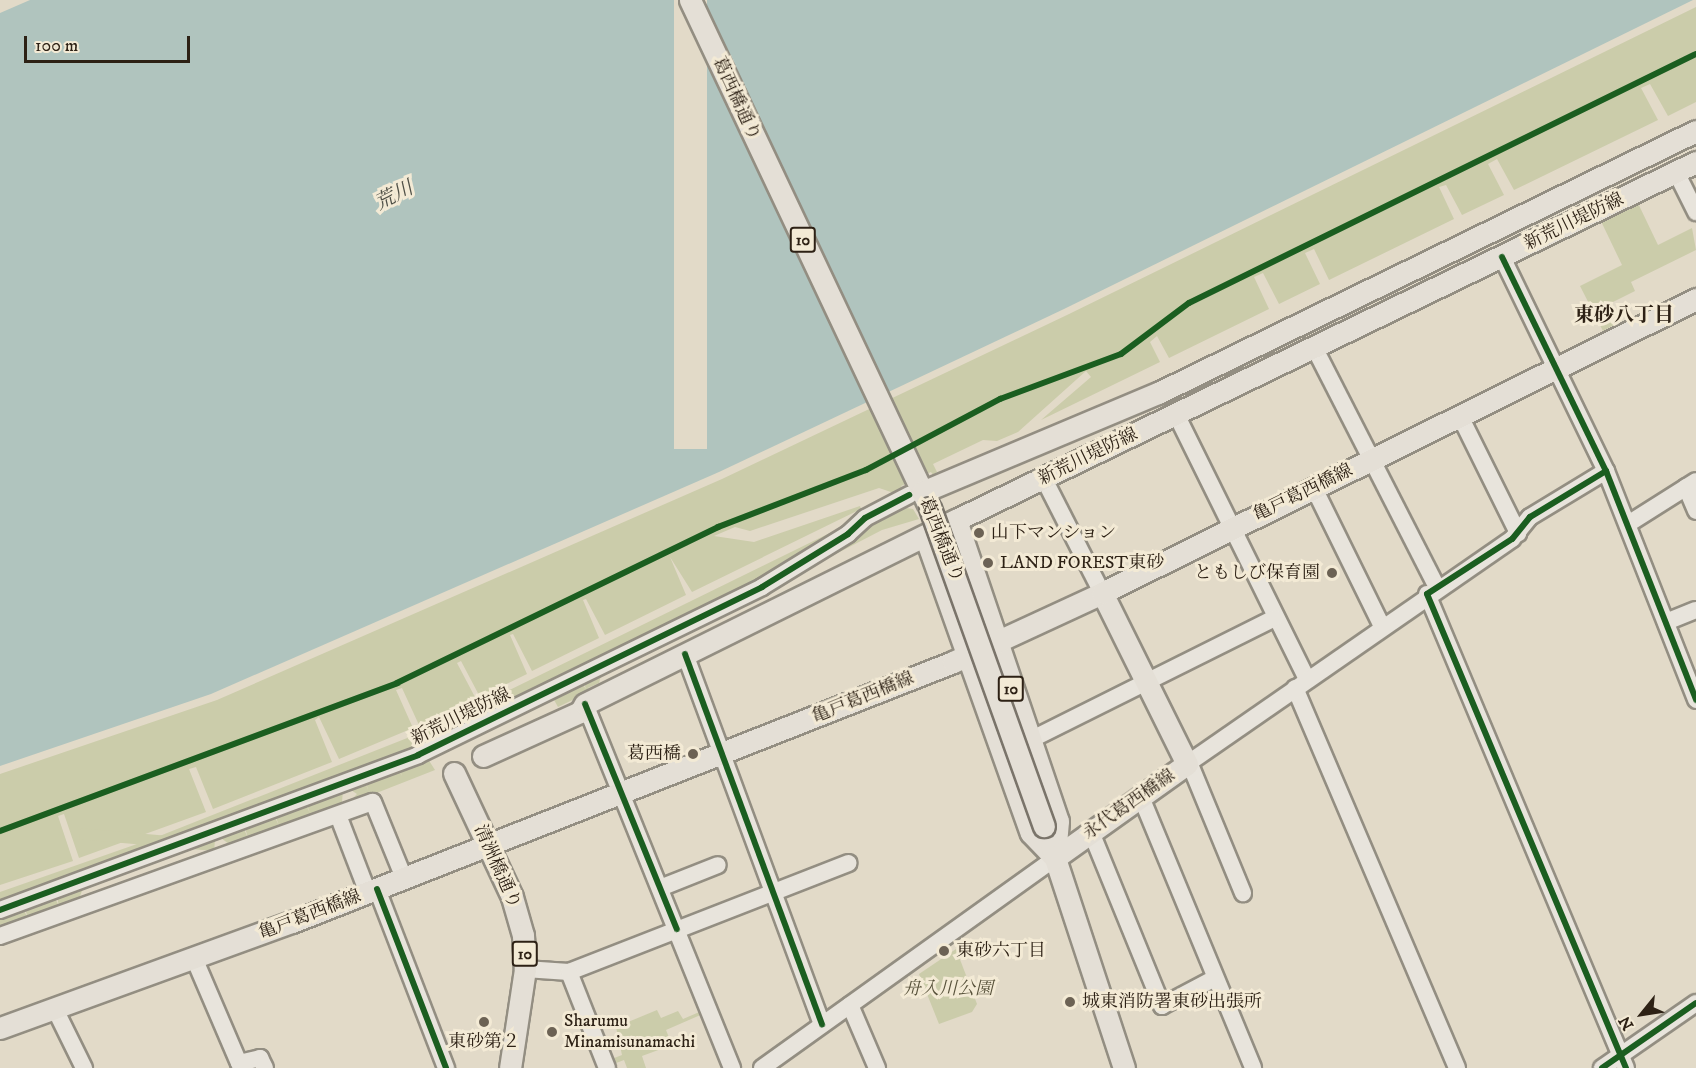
<!DOCTYPE html>
<meta charset="utf-8">
<style>
body{margin:0}
#map{position:relative;width:1696px;height:1068px;overflow:hidden;background:#e2dac8;font-family:"IM FELL DW Pica","Noto Serif JP",serif}
div>[style]{position:absolute}
.green>*{inset:0;background:#cbccaa;transform-origin:0 0}
.water>*{inset:0;background:#b0c4be}
.pier>*{inset:0;background:#e2dac8;transform-origin:0 0}
.roads{filter:drop-shadow(2px 0 #938e82) drop-shadow(-2px 0 #938e82) drop-shadow(0 2px #938e82) drop-shadow(0 -2px #938e82)}
.minor>*{height:16px;margin:-8px;padding:0 8px;transform-origin:8px;border-radius:8px;background:#e8e4dc}
.major>*{height:21px;margin:-10.5px;padding:0 10.5px;transform-origin:10.5px;border-radius:10.5px;background:#e4dfd6}
.bridges{filter:drop-shadow(2px 0 #7a746a) drop-shadow(-2px 0 #7a746a) drop-shadow(0 2px #7a746a) drop-shadow(0 -2px #7a746a)}
.major-bridge>*{height:21px;margin:-10.5px;padding:0 10.5px;transform-origin:10.5px;border-radius:10.5px;background:#e4dfd6}
.cycleway>*{height:6px;margin:-3px;padding:0 3px;transform-origin:3px;border-radius:3px;background:#1b5e20}
.dots>*{width:16px;height:16px;translate:-50% -50%;box-sizing:border-box;border:3px solid #f3ead5;border-radius:50%}
span{translate:-50% -50%;white-space:nowrap;text-align:center;line-height:1.15;-webkit-text-stroke:6px #f3ead5;paint-order:stroke}
.shield-label span{padding:2px 4px;background:#f3ead5;border:2px solid;border-radius:4px;-webkit-text-stroke-width:0}
.shield-label{font-size:16px;color:#2d2115;font-weight:700}
.street-label{font-size:18px;color:#2d2115}
.poi-label{font-size:18px;color:#2d2115}
.left{translate:0 -50%;text-align:left}
.right{translate:-100% -50%;text-align:right}
.park-label{font-size:18px;color:#57513a;font-style:italic}
.water-label{font-size:20px;color:#4e4f46;font-style:italic}
.neighbourhood-label{font-size:20px;color:#2d2115;font-weight:700}
.north{position:absolute;left:1612px;top:984px;width:60px;height:60px;-webkit-text-stroke:4px #f3ead5;paint-order:stroke;rotate:240deg;font-size:16px;font-weight:700;line-height:24px;text-align:center;color:#2d2115}
.north::after{content:'';display:block;margin:auto;width:21px;height:27px;background:#2d2115;clip-path:polygon(50% 0,100% 100%,50% 72%,0 100%)}
.scale{position:absolute;left:24px;top:36px;width:166px;height:27px;box-sizing:border-box;border:3px solid #2d2115;border-top:0;padding-left:8px;font-size:18px;line-height:21px;white-space:nowrap;color:#2d2115;-webkit-text-stroke:4px #f3ead5;paint-order:stroke}
</style>
<div id="map">
<div class="green">
<i style="clip-path:polygon(1696px 7px,1696px 102px,1668px 116px,1650px 84px,1641px 88px,1658px 120px,1514px 190px,1497px 159px,1488px 164px,1504px 195px,1462px 215px,1446px 185px,1439px 187px,1454px 219px,1329px 280px,1314px 249px,1305px 253px,1320px 284px,1279px 304px,1263px 273px,1254px 277px,1269px 309px,1169px 358px,1157px 336px,1150px 342px,1160px 362px,1041px 420px,1091px 377px,1086px 371px,1018px 432px,997px 441px,983px 440px,933px 464px,937px 472px,933px 475px,931px 472px,901px 486px,903px 489px,894px 493px,879px 488px,750px 531px,735px 527px,714px 536px,754px 542px,860px 506px,861px 509px,692px 592px,670px 557px,686px 595px,605px 635px,586px 599px,583px 600px,599px 638px,532px 671px,513px 634px,510px 635px,527px 674px,480px 697px,461px 661px,457px 663px,476px 699px,419px 725px,402px 688px,396px 690px,413px 728px,339px 759px,319px 717px,315px 720px,332px 762px,213px 809px,196px 767px,189px 769px,206px 812px,79px 858px,64px 814px,58px 816px,73px 861px,0 885px,0 774px,217px 700px,722px 479px,1067px 315px)"></i>
<i style="clip-path:polygon(1635px 197px,1658px 245px,1692px 228px,1696px 250px,1631px 282px,1635px 291px,1605px 306px,1614px 325px,1603px 331px,1580px 286px,1622px 265px,1598px 215px)"></i>
<i style="clip-path:polygon(900px 507px,913px 509px,919px 519px,882px 530px,805px 570px)"></i>
<i style="clip-path:polygon(842px 527px,793px 564px,413px 749px,0 904px,0 892px,157px 837px,430px 729px)"></i>
<i style="clip-path:polygon(602px 672px,599px 683px,588px 688px,589px 692px,558px 707px,553px 698px,581px 682px,586px 689px,583px 681px)"></i>
<i style="clip-path:polygon(428px 759px,435px 770px,346px 805px,357px 794px,348px 788px,365px 782px,368px 790px,366px 782px,399px 770px,402px 776px,400px 770px)"></i>
<i style="clip-path:polygon(343px 790px,342px 802px,331px 806px,332px 811px,226px 846px,229px 844px,221px 838px,244px 829px,248px 838px,245px 828px,275px 817px,279px 826px,276px 817px,306px 805px,310px 813px,307px 805px)"></i>
<i style="left:215px;top:840px;width:11px;height:135px;rotate:95deg"></i>
<i style="clip-path:polygon(83px 888px,79px 899px,0 931px,0 917px,23px 909px,28px 918px,25px 909px,55px 898px,59px 906px,57px 897px)"></i>
<i style="clip-path:polygon(956px 949px,977px 1004px,972px 1012px,939px 1024px,919px 974px)"></i>
<i style="clip-path:polygon(657px 1010px,661px 1018px,678px 1011px,683px 1019px,704px 1010px,705px 1013px,666px 1030px,672px 1045px,642px 1056px,646px 1068px,627px 1068px,624px 1060px,611px 1065px,609px 1060px,622px 1055px,616px 1027px)"></i>
</div>
<div class="water">
<i style="clip-path:polygon(30px 0,1693px 0,1064px 309px,719px 472px,211px 694px,0 766px,0 13px)"></i>
</div>
<div class="pier">
<i style="left:674px;top:0;width:33px;height:449px"></i>
</div>
<div class="roads">
<div class="minor">
<i style="left:1676px;top:172px;width:45px;rotate:63.4deg"></i>
<i style="left:1502px;top:257px;width:238px;rotate:64.1deg"></i>
<i style="left:1606px;top:471px;width:246px;rotate:68.5deg"></i>
<i style="left:1314px;top:347px;width:270px;rotate:62.9deg"></i>
<i style="left:1176px;top:414px;width:296px;rotate:63.7deg"></i>
<i style="left:1460px;top:416px;width:131px;rotate:63.6deg"></i>
<i style="left:1044px;top:479px;width:128px;rotate:63deg"></i>
<i style="left:1686px;top:487px;width:26px;rotate:67deg"></i>
<i style="left:1314px;top:488px;width:154px;rotate:63.8deg"></i>
<i style="left:1628px;top:524px;width:80px;rotate:-32.3deg"></i>
<i style="left:1427px;top:594px;width:514px;rotate:67.23deg"></i>
<i style="left:1666px;top:622px;width:32px;rotate:-22deg"></i>
<i style="left:685px;top:654px;width:395px;rotate:69.7deg"></i>
<i style="left:1295px;top:688px;width:413px;rotate:66.9deg"></i>
<i style="left:585px;top:704px;width:393px;rotate:68deg"></i>
<i style="left:1028px;top:741px;width:276px;rotate:-26.5deg"></i>
<i style="left:1189px;top:762px;width:142px;rotate:67.6deg"></i>
<i style="left:1187px;top:764px;width:395px;rotate:-34.7deg"></i>
<i style="left:1512px;top:539px;width:28px;rotate:-51deg"></i>
<i style="left:1530px;top:517px;width:89px;rotate:-31.2deg"></i>
<i style="left:1141px;top:797px;width:293px;rotate:67.5deg"></i>
<i style="left:338px;top:815px;width:84px;rotate:69deg"></i>
<i style="left:1091px;top:832px;width:188px;rotate:67.8deg"></i>
<i style="left:1162px;top:1006px;width:60px;rotate:-27.8deg"></i>
<i style="left:660px;top:888px;width:62px;rotate:-21.6deg"></i>
<i style="left:377px;top:889px;width:192px;rotate:68.9deg"></i>
<i style="left:0;top:910px;width:446px;rotate:-20.3deg"></i>
<i style="left:418px;top:755px;width:383px;rotate:-26deg"></i>
<i style="left:762px;top:587px;width:101px;rotate:-31.6deg"></i>
<i style="left:848px;top:534px;width:23px;rotate:-43deg"></i>
<i style="left:865px;top:518px;width:50px;rotate:-27.6deg"></i>
<i style="left:0;top:936px;width:396px;rotate:-19.8deg"></i>
<i style="left:373px;top:802px;width:82px;rotate:67.8deg"></i>
<i style="left:194px;top:958px;width:114px;rotate:66.8deg"></i>
<i style="left:239px;top:1063px;width:22px;rotate:-13deg"></i>
<i style="left:260px;top:1058px;width:11px;rotate:63deg"></i>
<i style="left:525px;top:969px;width:44px;rotate:3.9deg"></i>
<i style="left:569px;top:972px;width:300px;rotate:-21.3deg"></i>
<i style="left:569px;top:972px;width:103px;rotate:68.4deg"></i>
<i style="left:850px;top:1005px;width:69px;rotate:66.8deg"></i>
<i style="left:55px;top:1009px;width:66px;rotate:63.8deg"></i>
<i style="left:762px;top:1068px;width:360px;rotate:-35.6deg"></i>
<i style="left:1602px;top:1068px;width:114px;rotate:-34.7deg"></i>
</div>
<div class="major">
<i style="left:690px;top:0;width:557px;rotate:64.72deg"></i>
<i style="left:922px;top:492px;width:256px;rotate:-22.8deg"></i>
<i style="left:1158px;top:393px;width:598px;rotate:-25.97deg"></i>
<i style="left:956px;top:520px;width:318px;rotate:71.3deg"></i>
<i style="left:1058px;top:821px;width:37px;rotate:95deg"></i>
<i style="left:925px;top:536px;width:315px;rotate:70.4deg"></i>
<i style="left:1031px;top:833px;width:35px;rotate:46deg"></i>
<i style="left:483px;top:756px;width:107px;rotate:-24.4deg"></i>
<i style="left:580px;top:712px;width:9px;rotate:-58deg"></i>
<i style="left:585px;top:704px;width:414px;rotate:-26.4deg"></i>
<i style="left:956px;top:520px;width:822px;rotate:-25.82deg"></i>
<i style="left:454px;top:773px;width:137px;rotate:64.9deg"></i>
<i style="left:512px;top:897px;width:40px;rotate:74deg"></i>
<i style="left:523px;top:935px;width:34px;rotate:87deg"></i>
<i style="left:525px;top:969px;width:100px;rotate:98.6deg"></i>
<i style="left:1051px;top:846px;width:234px;rotate:71.8deg"></i>
<i style="left:1055px;top:858px;width:162px;rotate:-35.5deg"></i>
<i style="left:1187px;top:764px;width:191px;rotate:-116.4deg"></i>
<i style="left:0;top:1028px;width:311px;rotate:-20deg"></i>
<i style="left:292px;top:922px;width:710px;rotate:-21.47deg"></i>
<i style="left:953px;top:662px;width:164px;rotate:-24.8deg"></i>
<i style="left:1102px;top:593px;width:663px;rotate:-26.33deg"></i>
</div>
</div>
<div class="bridges">
<div class="major-bridge">
<i style="left:930px;top:508px;width:338px;rotate:70.3deg"></i>
</div>
</div>
<div class="cycleway">
<i style="left:1502px;top:257px;width:238px;rotate:64.1deg"></i>
<i style="left:1606px;top:471px;width:246px;rotate:68.5deg"></i>
<i style="left:1606px;top:471px;width:89px;rotate:148.8deg"></i>
<i style="left:1530px;top:517px;width:28px;rotate:129deg"></i>
<i style="left:1512px;top:539px;width:101px;rotate:147.1deg"></i>
<i style="left:1427px;top:594px;width:514px;rotate:67.23deg"></i>
<i style="left:685px;top:654px;width:395px;rotate:69.7deg"></i>
<i style="left:585px;top:704px;width:243px;rotate:67.8deg"></i>
<i style="left:0;top:831px;width:424px;rotate:-20.4deg"></i>
<i style="left:397px;top:683px;width:357px;rotate:-25.9deg"></i>
<i style="left:718px;top:527px;width:159px;rotate:-21.1deg"></i>
<i style="left:866px;top:470px;width:152px;rotate:-27.9deg"></i>
<i style="left:1000px;top:399px;width:129px;rotate:-20.4deg"></i>
<i style="left:1121px;top:354px;width:85px;rotate:-36.9deg"></i>
<i style="left:1189px;top:303px;width:565px;rotate:-26.16deg"></i>
<i style="left:377px;top:889px;width:192px;rotate:68.9deg"></i>
<i style="left:0;top:910px;width:446px;rotate:-20.3deg"></i>
<i style="left:418px;top:755px;width:383px;rotate:-26deg"></i>
<i style="left:762px;top:587px;width:101px;rotate:-31.6deg"></i>
<i style="left:848px;top:534px;width:23px;rotate:-43deg"></i>
<i style="left:865px;top:518px;width:50px;rotate:-27.6deg"></i>
<i style="left:1602px;top:1068px;width:114px;rotate:-34.7deg"></i>
</div>
<div class="dots">
<i style="left:979px;top:533px;background:#6c6254"></i>
<i style="left:988px;top:563px;background:#6c6254"></i>
<i style="left:1332px;top:573px;background:#6c6254"></i>
<i style="left:693px;top:754px;background:#6c6254"></i>
<i style="left:944px;top:951px;background:#6c6254"></i>
<i style="left:1070px;top:1002px;background:#6c6254"></i>
<i style="left:484px;top:1022px;background:#6c6254"></i>
<i style="left:552px;top:1032px;background:#6c6254"></i>
</div>
<div class="shield-label">
<span style="left:803px;top:240px">10</span>
<span style="left:1011px;top:689px">10</span>
<span style="left:525px;top:954px">10</span>
</div>
<div class="street-label">
<span style="left:736px;top:99px;rotate:65deg">葛西橋通り</span>
<span style="left:1574px;top:222px;rotate:-26deg">新荒川堤防線</span>
<span style="left:1088px;top:457px;rotate:-26deg">新荒川堤防線</span>
<span style="left:1303px;top:493px;rotate:-26deg">亀戸葛西橋線</span>
<span style="left:941px;top:540px;rotate:68deg">葛西橋通り</span>
<span style="left:863px;top:698px;rotate:-22deg">亀戸葛西橋線</span>
<span style="left:461px;top:717px;rotate:-26deg">新荒川堤防線</span>
<span style="left:1129px;top:805px;rotate:-35deg">永代葛西橋線</span>
<span style="left:497px;top:867px;rotate:66deg">清洲橋通り</span>
<span style="left:310px;top:915px;rotate:-21deg">亀戸葛西橋線</span>
</div>
<div class="poi-label">
<span class="left" style="left:991px;top:533px">山下マンション</span>
<span class="left" style="left:1000px;top:563px">LAND FOREST東砂</span>
<span class="right" style="left:1320px;top:573px">ともしび保育園</span>
<span class="right" style="left:681px;top:754px">葛西橋</span>
<span class="left" style="left:956px;top:951px">東砂六丁目</span>
<span class="left" style="left:1082px;top:1002px">城東消防署東砂出張所</span>
<span class="left" style="left:564px;top:1032px">Sharumu<br>Minamisunamachi</span>
<span style="left:484px;top:1042px">東砂第２</span>
</div>
<div class="park-label">
<span style="left:948px;top:989px">舟入川公園</span>
</div>
<div class="water-label">
<span style="left:394px;top:196px;rotate:-27deg">荒川</span>
</div>
<div class="neighbourhood-label">
<span style="left:1624px;top:315px">東砂八丁目</span>
</div>
<div class="north">N</div>
<div class="scale">100 m</div>
</div>
